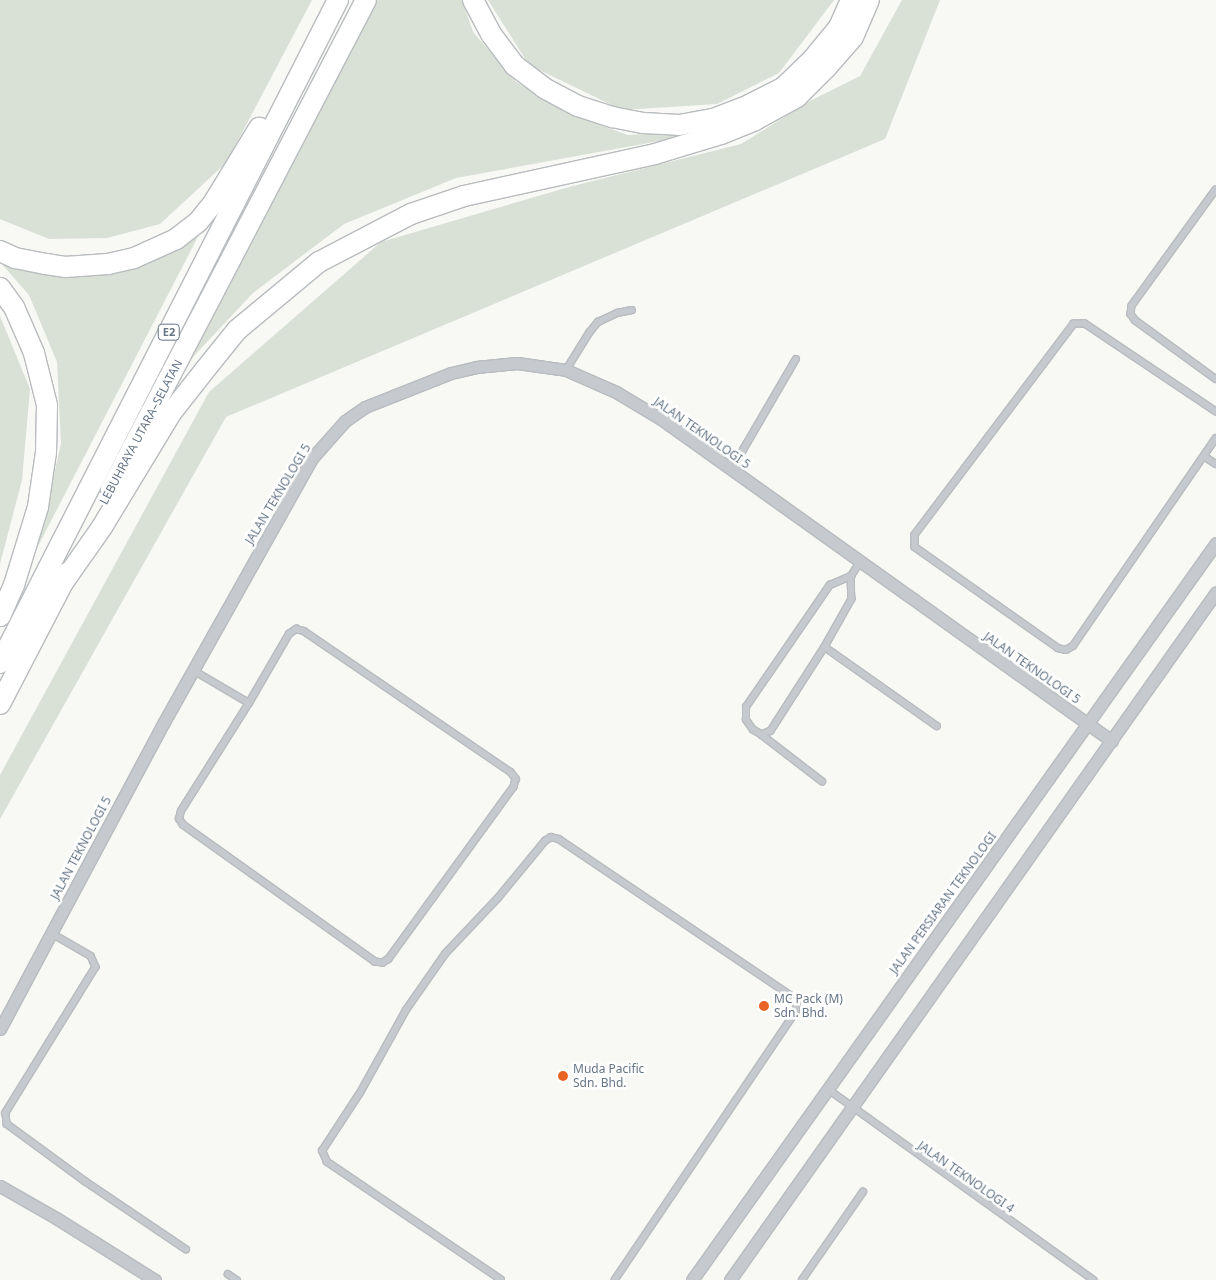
<!DOCTYPE html>
<meta charset="utf-8">
<style>
body{margin:0}
#map{position:relative;width:1216px;height:1280px;overflow:hidden;background:#f8f8f5;font-family:"Noto Sans",sans-serif}
div>[style]{position:absolute}
.green>*{inset:0;background:#d9e0d6}
.roads{filter:drop-shadow(1px 0 #b8bcbf) drop-shadow(-1px 0 #b8bcbf) drop-shadow(0 1px #b8bcbf) drop-shadow(0 -1px #b8bcbf)}
.service>*{height:5.5px;margin:-2.75px;padding:0 2.75px;transform-origin:2.75px;border-radius:2.75px;background:#c6c9cd}
.minor>*{height:11px;margin:-5.5px;padding:0 5.5px;transform-origin:5.5px;border-radius:5.5px;background:#c6c9cd}
.motorway>*{height:20px;margin:-10px;padding:0 10px;transform-origin:10px;border-radius:10px;background:#fff}
.dots>*{width:14px;height:14px;translate:-50% -50%;box-sizing:border-box;border:2px solid #fff;border-radius:50%}
span{translate:-50% -50%;white-space:nowrap;text-align:center;line-height:1.15;-webkit-text-stroke:5px #fff;paint-order:stroke}
.shield-label span{padding:1px 4px;background:#fff;border:1px solid;border-radius:4px;-webkit-text-stroke-width:0}
.shield-label{font-size:11px;color:#667687;font-weight:700}
.street-label{font-size:12px;color:#667687}
.poi-label{font-size:12px;color:#667687}
.left{translate:0 -50%;text-align:left}
</style>
<div id="map">
<div class="green">
<i style="clip-path:polygon(0 0,312px 0,226px 163px,160px 224px,107px 238px,49px 239px,0 219px)"></i>
<i style="clip-path:polygon(374px 0,462px 0,473px 32px,516px 82px,571px 115px,628px 135px,687px 132px,687px 136px,456px 178px,344px 224px,253px 293px,191px 359px)"></i>
<i style="clip-path:polygon(488px 0,834px 0,779px 73px,717px 104px,622px 110px,529px 65px)"></i>
<i style="clip-path:polygon(902px 0,940px 0,885px 139px,226px 417px,0 819px,0 775px,209px 392px,381px 242px,569px 187px,741px 144px,810px 101px,860px 76px)"></i>
<i style="clip-path:polygon(205px 223px,36px 550px,61px 444px,57px 362px,29px 295px,0 262px,0 252px,60px 272px,108px 275px,152px 258px)"></i>
<i style="clip-path:polygon(0 316px,30px 389px,22px 480px,0 564px)"></i>
</div>
<div class="roads">
<div class="service">
<i style="left:1216px;top:190px;width:143px;rotate:125.9deg"></i>
<i style="left:1132px;top:306px;width:8px;rotate:97deg"></i>
<i style="left:1131px;top:314px;width:7px;rotate:56deg"></i>
<i style="left:1135px;top:320px;width:100px;rotate:36.1deg"></i>
<i style="left:566px;top:370px;width:44px;rotate:-58.1deg"></i>
<i style="left:589px;top:333px;width:14px;rotate:-51deg"></i>
<i style="left:598px;top:322px;width:21px;rotate:-25deg"></i>
<i style="left:617px;top:313px;width:15px;rotate:-11deg"></i>
<i style="left:1216px;top:412px;width:158px;rotate:-146.1deg"></i>
<i style="left:1085px;top:324px;width:11px;rotate:180deg"></i>
<i style="left:1074px;top:324px;width:264px;rotate:127deg"></i>
<i style="left:915px;top:535px;width:12px;rotate:90deg"></i>
<i style="left:915px;top:547px;width:175px;rotate:35.2deg"></i>
<i style="left:1058px;top:648px;width:8px;rotate:14deg"></i>
<i style="left:1066px;top:650px;width:8px;rotate:-30deg"></i>
<i style="left:1073px;top:646px;width:252px;rotate:-55.5deg"></i>
<i style="left:1204px;top:456px;width:14px;rotate:34deg"></i>
<i style="left:734px;top:472px;width:24px;rotate:-68deg"></i>
<i style="left:743px;top:450px;width:105px;rotate:-59.8deg"></i>
<i style="left:851px;top:576px;width:23px;rotate:88deg"></i>
<i style="left:852px;top:599px;width:55px;rotate:119.4deg"></i>
<i style="left:825px;top:647px;width:100px;rotate:122.7deg"></i>
<i style="left:771px;top:731px;width:10px;rotate:156deg"></i>
<i style="left:762px;top:735px;width:10px;rotate:-151deg"></i>
<i style="left:753px;top:730px;width:12px;rotate:-125deg"></i>
<i style="left:746px;top:720px;width:13px;rotate:-90deg"></i>
<i style="left:746px;top:707px;width:148px;rotate:-55.5deg"></i>
<i style="left:830px;top:585px;width:23px;rotate:-23deg"></i>
<i style="left:851px;top:576px;width:17px;rotate:-57deg"></i>
<i style="left:296px;top:629px;width:8px;rotate:14deg"></i>
<i style="left:304px;top:631px;width:250px;rotate:34.3deg"></i>
<i style="left:511px;top:772px;width:9px;rotate:54deg"></i>
<i style="left:516px;top:779px;width:8px;rotate:104deg"></i>
<i style="left:514px;top:787px;width:213px;rotate:126deg"></i>
<i style="left:389px;top:959px;width:7px;rotate:146deg"></i>
<i style="left:383px;top:963px;width:8px;rotate:-173deg"></i>
<i style="left:375px;top:962px;width:236px;rotate:-144.5deg"></i>
<i style="left:183px;top:825px;width:7px;rotate:-124deg"></i>
<i style="left:179px;top:819px;width:8px;rotate:-76deg"></i>
<i style="left:181px;top:811px;width:128px;rotate:-57.8deg"></i>
<i style="left:249px;top:703px;width:80px;rotate:-59.9deg"></i>
<i style="left:289px;top:634px;width:9px;rotate:-36deg"></i>
<i style="left:825px;top:647px;width:137px;rotate:35.2deg"></i>
<i style="left:193px;top:670px;width:65px;rotate:30.5deg"></i>
<i style="left:762px;top:735px;width:76px;rotate:37.5deg"></i>
<i style="left:51px;top:933px;width:46px;rotate:29.9deg"></i>
<i style="left:91px;top:956px;width:12px;rotate:66deg"></i>
<i style="left:96px;top:967px;width:172px;rotate:121.7deg"></i>
<i style="left:6px;top:1113px;width:11px;rotate:85deg"></i>
<i style="left:7px;top:1124px;width:97px;rotate:36.2deg"></i>
<i style="left:85px;top:1181px;width:122px;rotate:34deg"></i>
<i style="left:828px;top:1089px;width:327px;rotate:35.7deg"></i>
<i style="left:228px;top:1274px;width:11px;rotate:34deg"></i>
<i style="left:501px;top:1280px;width:210px;rotate:-145.9deg"></i>
<i style="left:327px;top:1162px;width:12px;rotate:-114deg"></i>
<i style="left:322px;top:1151px;width:69px;rotate:-56.8deg"></i>
<i style="left:360px;top:1093px;width:95px;rotate:-61deg"></i>
<i style="left:406px;top:1010px;width:68px;rotate:-55.1deg"></i>
<i style="left:445px;top:954px;width:77px;rotate:-46.6deg"></i>
<i style="left:498px;top:898px;width:74px;rotate:-50.5deg"></i>
<i style="left:545px;top:841px;width:7px;rotate:-34deg"></i>
<i style="left:551px;top:837px;width:8px;rotate:14deg"></i>
<i style="left:559px;top:839px;width:282px;rotate:34deg"></i>
<i style="left:793px;top:997px;width:8px;rotate:60deg"></i>
<i style="left:797px;top:1004px;width:8px;rotate:97deg"></i>
<i style="left:796px;top:1012px;width:323px;rotate:124deg"></i>
<i style="left:802px;top:1280px;width:107px;rotate:-55.3deg"></i>
</div>
<div class="minor">
<i style="left:0;top:1029px;width:348px;rotate:-61.9deg"></i>
<i style="left:164px;top:722px;width:304px;rotate:-60.7deg"></i>
<i style="left:313px;top:457px;width:48px;rotate:-48.4deg"></i>
<i style="left:345px;top:421px;width:24px;rotate:-35deg"></i>
<i style="left:365px;top:407px;width:92px;rotate:-21.6deg"></i>
<i style="left:451px;top:373px;width:26px;rotate:-13deg"></i>
<i style="left:476px;top:367px;width:41px;rotate:-5.6deg"></i>
<i style="left:517px;top:363px;width:49px;rotate:8.1deg"></i>
<i style="left:566px;top:370px;width:55px;rotate:23.7deg"></i>
<i style="left:616px;top:392px;width:52px;rotate:31deg"></i>
<i style="left:661px;top:419px;width:554px;rotate:35.53deg"></i>
<i style="left:0;top:1186px;width:64px;rotate:29.7deg"></i>
<i style="left:56px;top:1218px;width:117px;rotate:32.1deg"></i>
<i style="left:692px;top:1280px;width:904px;rotate:-54.59deg"></i>
<i style="left:730px;top:1280px;width:842px;rotate:-54.76deg"></i>
</div>
<div class="motorway">
<i style="left:473px;top:0;width:38px;rotate:62deg"></i>
<i style="left:491px;top:34px;width:39px;rotate:53deg"></i>
<i style="left:514px;top:65px;width:38px;rotate:37deg"></i>
<i style="left:544px;top:88px;width:38px;rotate:28deg"></i>
<i style="left:578px;top:106px;width:36px;rotate:18deg"></i>
<i style="left:612px;top:117px;width:32px;rotate:11deg"></i>
<i style="left:643px;top:123px;width:36px;rotate:3deg"></i>
<i style="left:679px;top:125px;width:35px;rotate:-10deg"></i>
<i style="left:713px;top:119px;width:39px;rotate:-21deg"></i>
<i style="left:749px;top:105px;width:39px;rotate:-27deg"></i>
<i style="left:784px;top:87px;width:39px;rotate:-44deg"></i>
<i style="left:812px;top:60px;width:43px;rotate:-50.7deg"></i>
<i style="left:839px;top:27px;width:30px;rotate:-66deg"></i>
<i style="left:0;top:251px;width:17px;rotate:25deg"></i>
<i style="left:15px;top:258px;width:32px;rotate:11deg"></i>
<i style="left:46px;top:264px;width:19px;rotate:9deg"></i>
<i style="left:65px;top:267px;width:43px;rotate:-4deg"></i>
<i style="left:108px;top:264px;width:27px;rotate:-13deg"></i>
<i style="left:134px;top:258px;width:46px;rotate:-24.3deg"></i>
<i style="left:176px;top:239px;width:28px;rotate:-38deg"></i>
<i style="left:198px;top:222px;width:26px;rotate:-51deg"></i>
<i style="left:214px;top:202px;width:87px;rotate:-58.7deg"></i>
<i style="left:0;top:288px;width:24px;rotate:54deg"></i>
<i style="left:14px;top:307px;width:50px;rotate:66.5deg"></i>
<i style="left:34px;top:353px;width:54px;rotate:76deg"></i>
<i style="left:47px;top:405px;width:47px;rotate:91.2deg"></i>
<i style="left:46px;top:452px;width:56px;rotate:98.3deg"></i>
<i style="left:38px;top:507px;width:82px;rotate:107.1deg"></i>
<i style="left:14px;top:585px;width:34px;rotate:114deg"></i>
<i style="left:111px;top:489px;width:551px;rotate:-62.46deg"></i>
<i style="left:62px;top:584px;width:70px;rotate:-54.9deg"></i>
<i style="left:102px;top:527px;width:133px;rotate:-58.8deg"></i>
<i style="left:171px;top:413px;width:53px;rotate:-51.8deg"></i>
<i style="left:204px;top:371px;width:53px;rotate:-51.2deg"></i>
<i style="left:237px;top:330px;width:107px;rotate:-39.7deg"></i>
<i style="left:319px;top:262px;width:104px;rotate:-27.6deg"></i>
<i style="left:411px;top:214px;width:56px;rotate:-18.8deg"></i>
<i style="left:464px;top:196px;width:196px;rotate:-12.4deg"></i>
<i style="left:655px;top:154px;width:69px;rotate:-16.9deg"></i>
<i style="left:721px;top:134px;width:37px;rotate:-22deg"></i>
<i style="left:755px;top:120px;width:48px;rotate:-28.7deg"></i>
<i style="left:797px;top:97px;width:41px;rotate:-45deg"></i>
<i style="left:826px;top:68px;width:41px;rotate:-48.9deg"></i>
<i style="left:853px;top:37px;width:40px;rotate:-66.6deg"></i>
<i style="left:0;top:663px;width:744px;rotate:-62.99deg"></i>
<i style="left:0;top:704px;width:148px;rotate:-62.6deg"></i>
</div>
</div>
<div class="dots">
<i style="left:764px;top:1006px;background:#e96225"></i>
<i style="left:563px;top:1076px;background:#e96225"></i>
</div>
<div class="shield-label">
<span style="left:169px;top:332px">E2</span>
</div>
<div class="street-label">
<span style="left:141px;top:432px;rotate:-62deg">LEBUHRAYA UTARA–SELATAN</span>
<span style="left:702px;top:433px;rotate:35deg">JALAN TEKNOLOGI 5</span>
<span style="left:278px;top:494px;rotate:-59deg">JALAN TEKNOLOGI 5</span>
<span style="left:1032px;top:668px;rotate:35deg">JALAN TEKNOLOGI 5</span>
<span style="left:81px;top:848px;rotate:-62deg">JALAN TEKNOLOGI 5</span>
<span style="left:943px;top:903px;rotate:-54deg">JALAN PERSIARAN TEKNOLOGI</span>
<span style="left:966px;top:1177px;rotate:35deg">JALAN TEKNOLOGI 4</span>
</div>
<div class="poi-label">
<span class="left" style="left:774px;top:1006px">MC Pack (M)<br>Sdn. Bhd.</span>
<span class="left" style="left:573px;top:1076px">Muda Pacific<br>Sdn. Bhd.</span>
</div>
</div>
